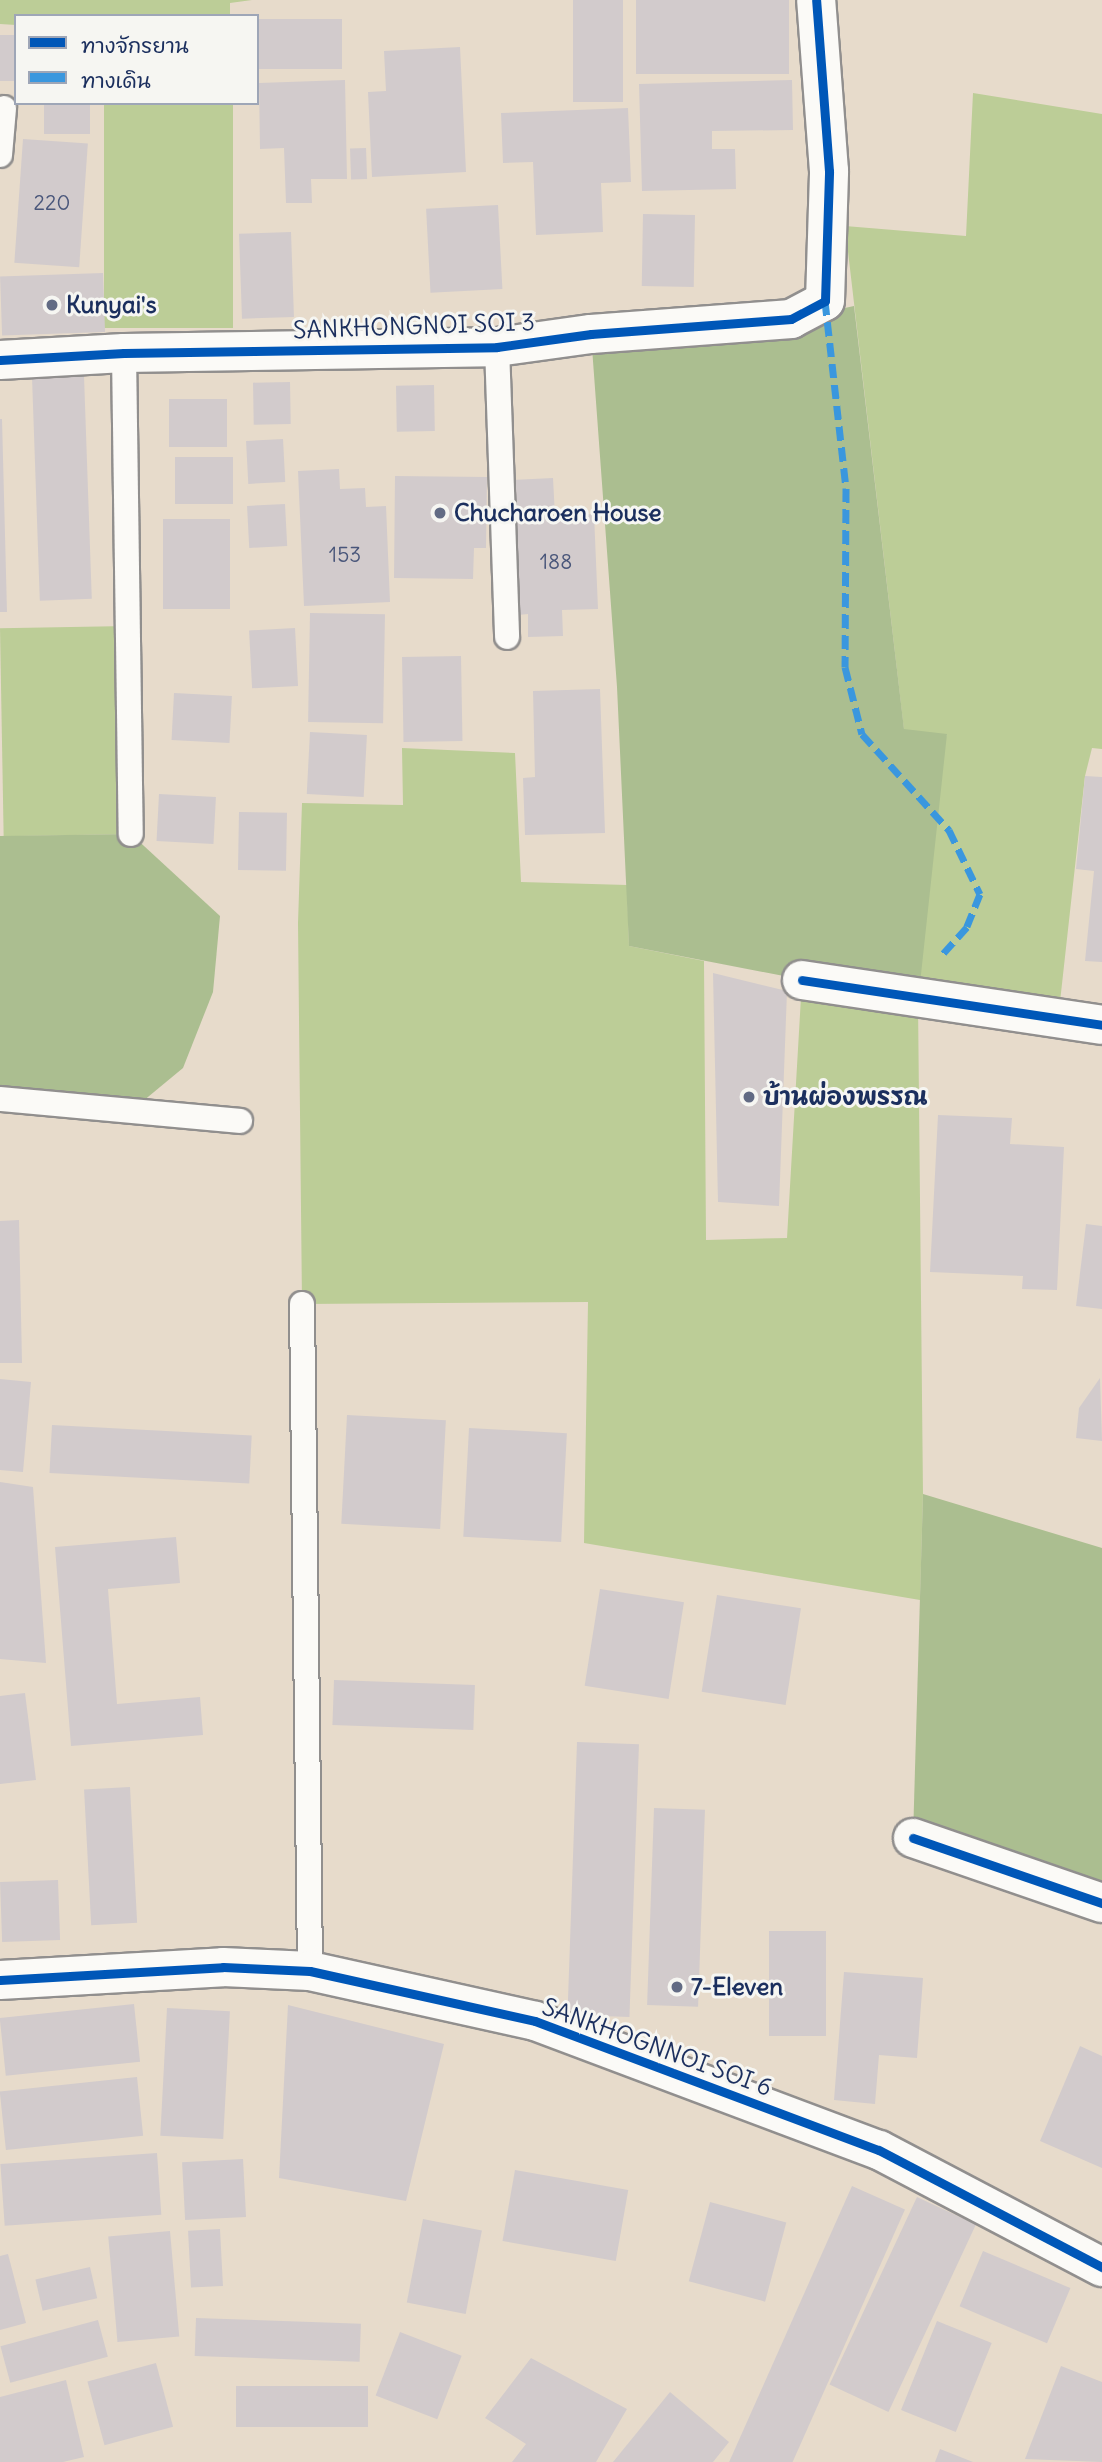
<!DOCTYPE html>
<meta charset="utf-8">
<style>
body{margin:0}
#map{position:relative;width:1102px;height:2462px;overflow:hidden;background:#e7dbcb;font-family:Delius,"Playpen Sans Thai",sans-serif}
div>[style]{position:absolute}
.green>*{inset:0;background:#bccd97;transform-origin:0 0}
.forest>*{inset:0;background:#abbe90}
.building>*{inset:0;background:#d2cbcc;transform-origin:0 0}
.roads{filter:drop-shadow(2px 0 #918f8e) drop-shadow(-2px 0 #918f8e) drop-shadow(0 2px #918f8e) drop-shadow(0 -2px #918f8e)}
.service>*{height:24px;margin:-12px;padding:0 12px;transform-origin:12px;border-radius:12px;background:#fbfaf7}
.minor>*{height:38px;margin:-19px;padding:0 19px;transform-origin:19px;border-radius:19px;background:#fbfaf7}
.quiet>*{height:7px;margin-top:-3.5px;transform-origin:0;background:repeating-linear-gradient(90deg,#3a97de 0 14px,transparent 0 21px)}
.cycleway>*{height:9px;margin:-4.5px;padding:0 4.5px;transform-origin:4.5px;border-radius:4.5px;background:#0057b8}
.dots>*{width:19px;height:19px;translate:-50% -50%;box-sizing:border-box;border:4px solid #f6f6f2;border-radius:50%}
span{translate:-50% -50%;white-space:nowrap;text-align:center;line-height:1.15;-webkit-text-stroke:6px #f6f6f2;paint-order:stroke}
.number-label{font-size:21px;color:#49567a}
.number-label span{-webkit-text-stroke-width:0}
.poi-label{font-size:24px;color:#1b2f5e;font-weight:700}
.left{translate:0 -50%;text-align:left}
.street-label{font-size:24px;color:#1b2f5e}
.legend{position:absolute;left:14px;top:14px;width:245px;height:91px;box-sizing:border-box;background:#f6f6f2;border:2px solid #9ea6b7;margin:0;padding:9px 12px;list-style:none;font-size:21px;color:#1b2f5e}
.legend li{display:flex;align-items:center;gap:14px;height:35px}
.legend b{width:35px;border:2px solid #9ea6b7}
</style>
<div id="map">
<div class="green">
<i style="clip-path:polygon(0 0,252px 0,230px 3px,230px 16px,16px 16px,16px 25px,0 24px)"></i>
<i style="clip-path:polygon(973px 93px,1102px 114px,1102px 749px,1092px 748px,1085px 776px,1058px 1020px,918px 1002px,923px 1494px,920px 1600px,584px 1543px,588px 1302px,302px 1304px,298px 923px,302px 803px,403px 805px,402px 748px,515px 753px,521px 882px,627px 885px,629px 946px,704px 961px,706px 1240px,787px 1238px,802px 980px,947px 735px,904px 730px,845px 226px,966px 236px)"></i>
<i style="left:104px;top:103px;width:129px;height:225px"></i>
<i style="left:128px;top:626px;width:208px;height:128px;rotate:89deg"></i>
</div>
<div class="forest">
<i style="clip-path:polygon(854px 306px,904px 729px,947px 734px,918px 1002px,629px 946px,617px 687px,591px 334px,780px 322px)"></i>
<i style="clip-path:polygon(131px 834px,220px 916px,213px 992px,183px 1068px,131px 1111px,0 1099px,0 836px)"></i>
<i style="clip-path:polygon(923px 1494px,1102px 1548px,1102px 1903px,913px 1838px)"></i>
</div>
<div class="building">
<i style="left:573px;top:0;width:50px;height:102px"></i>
<i style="left:636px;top:0;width:153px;height:74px"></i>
<i style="left:342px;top:19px;width:50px;height:85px;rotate:90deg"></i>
<i style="left:16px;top:35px;width:46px;height:16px;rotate:90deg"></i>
<i style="clip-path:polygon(460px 47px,466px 172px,372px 177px,368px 92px,386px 91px,384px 51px)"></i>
<i style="clip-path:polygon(345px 80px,347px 179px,311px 179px,312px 203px,286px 203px,284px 148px,260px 149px,259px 83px)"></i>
<i style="clip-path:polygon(792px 80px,793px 130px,712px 131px,712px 149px,735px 149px,736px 189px,642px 191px,639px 84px)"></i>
<i style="left:44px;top:103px;width:46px;height:31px"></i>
<i style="clip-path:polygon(628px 108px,631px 182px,601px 183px,603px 232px,536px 235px,533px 162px,503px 163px,501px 113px)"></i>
<i style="left:23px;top:139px;width:65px;height:124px;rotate:4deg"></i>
<i style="left:366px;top:148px;width:31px;height:16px;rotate:88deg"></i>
<i style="left:498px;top:205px;width:84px;height:72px;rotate:87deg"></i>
<i style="left:643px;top:214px;width:52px;height:72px;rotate:1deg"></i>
<i style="left:291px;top:232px;width:85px;height:52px;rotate:88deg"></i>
<i style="left:103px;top:273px;width:59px;height:103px;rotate:88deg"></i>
<i style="left:84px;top:376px;width:223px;height:52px;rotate:88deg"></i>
<i style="left:290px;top:382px;width:42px;height:37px;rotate:89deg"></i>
<i style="left:434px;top:385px;width:46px;height:38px;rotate:89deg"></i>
<i style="left:227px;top:399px;width:48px;height:58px;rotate:90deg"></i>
<i style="clip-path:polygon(0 419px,2px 419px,7px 612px,0 612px)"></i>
<i style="left:283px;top:439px;width:43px;height:37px;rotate:87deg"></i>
<i style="left:175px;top:457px;width:58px;height:47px"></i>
<i style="clip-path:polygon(339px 469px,340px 489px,365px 488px,366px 507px,386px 506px,390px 602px,304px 606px,298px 471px)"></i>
<i style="clip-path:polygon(395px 476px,487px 477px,486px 548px,474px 548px,473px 579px,394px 578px)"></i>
<i style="clip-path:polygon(553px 478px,555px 516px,594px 514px,598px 609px,562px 610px,563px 636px,528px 637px,528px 614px,518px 615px,512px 480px)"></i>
<i style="left:285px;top:504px;width:42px;height:38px;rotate:87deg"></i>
<i style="left:163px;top:519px;width:67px;height:90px"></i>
<i style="left:310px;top:613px;width:75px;height:109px;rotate:1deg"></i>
<i style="left:295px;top:628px;width:58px;height:46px;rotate:87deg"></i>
<i style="left:461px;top:656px;width:85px;height:59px;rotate:89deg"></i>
<i style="clip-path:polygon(600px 689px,605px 833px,525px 835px,523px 778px,535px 777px,533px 691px)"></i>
<i style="left:174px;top:693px;width:58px;height:47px;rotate:3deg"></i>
<i style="left:310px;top:732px;width:57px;height:62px;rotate:3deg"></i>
<i style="clip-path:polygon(1085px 776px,1102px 777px,1102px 962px,1085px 961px,1094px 871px,1076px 869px)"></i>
<i style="left:159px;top:794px;width:57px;height:47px;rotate:3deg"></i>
<i style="left:239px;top:812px;width:48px;height:58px;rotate:1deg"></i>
<i style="clip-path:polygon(713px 973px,787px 991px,779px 1206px,718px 1202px)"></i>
<i style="clip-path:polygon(938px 1115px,1012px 1118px,1010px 1144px,1064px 1147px,1057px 1290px,1022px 1289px,1023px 1276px,930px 1272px)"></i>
<i style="clip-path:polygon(19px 1220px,22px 1363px,0 1363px,0 1221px)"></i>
<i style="clip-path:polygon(1086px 1224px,1102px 1226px,1102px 1309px,1076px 1306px)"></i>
<i style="clip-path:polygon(1100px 1378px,1102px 1441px,1076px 1438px,1079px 1408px)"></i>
<i style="clip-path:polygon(0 1379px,31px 1382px,23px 1472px,0 1470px)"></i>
<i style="left:347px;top:1415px;width:99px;height:109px;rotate:3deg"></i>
<i style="left:52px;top:1425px;width:200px;height:48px;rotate:3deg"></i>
<i style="left:469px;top:1428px;width:98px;height:109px;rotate:3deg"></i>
<i style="clip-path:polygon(0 1482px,33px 1487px,46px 1663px,0 1659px)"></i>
<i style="clip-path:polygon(176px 1537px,180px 1583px,108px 1589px,117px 1704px,200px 1697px,203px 1735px,71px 1746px,55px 1547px)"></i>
<i style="left:600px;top:1589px;width:85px;height:98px;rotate:9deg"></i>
<i style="left:717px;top:1595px;width:85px;height:98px;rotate:9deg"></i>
<i style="left:334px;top:1680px;width:141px;height:45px;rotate:2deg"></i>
<i style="clip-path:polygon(25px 1693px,36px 1780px,0 1784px,0 1696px)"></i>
<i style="left:577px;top:1742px;width:62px;height:273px;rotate:2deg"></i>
<i style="left:130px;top:1787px;width:136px;height:46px;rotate:87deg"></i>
<i style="left:654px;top:1808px;width:51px;height:197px;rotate:2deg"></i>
<i style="left:58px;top:1880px;width:60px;height:58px;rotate:88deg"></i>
<i style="left:769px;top:1931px;width:57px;height:105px"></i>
<i style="clip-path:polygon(844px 1972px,923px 1978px,917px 2058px,879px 2055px,875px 2104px,834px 2100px)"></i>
<i style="left:134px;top:2004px;width:58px;height:135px;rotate:84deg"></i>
<i style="clip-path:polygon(288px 2005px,444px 2044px,406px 2201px,279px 2178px)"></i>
<i style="left:167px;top:2008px;width:63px;height:128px;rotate:3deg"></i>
<i style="clip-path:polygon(1080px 2046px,1102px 2056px,1102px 2168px,1040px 2141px)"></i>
<i style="left:137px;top:2077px;width:59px;height:138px;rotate:84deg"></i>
<i style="left:157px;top:2153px;width:62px;height:157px;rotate:86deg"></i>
<i style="left:243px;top:2159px;width:58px;height:61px;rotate:87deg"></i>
<i style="left:515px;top:2170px;width:115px;height:72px;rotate:10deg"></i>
<i style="left:852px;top:2186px;width:58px;height:303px;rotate:24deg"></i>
<i style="left:917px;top:2197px;width:65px;height:207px;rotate:25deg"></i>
<i style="left:710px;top:2202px;width:79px;height:82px;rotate:15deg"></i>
<i style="left:423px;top:2219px;width:60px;height:85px;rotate:11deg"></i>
<i style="left:220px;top:2229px;width:57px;height:32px;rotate:87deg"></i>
<i style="left:170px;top:2231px;width:106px;height:62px;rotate:85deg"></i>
<i style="left:983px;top:2251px;width:95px;height:60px;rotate:23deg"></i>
<i style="clip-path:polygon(8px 2254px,26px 2323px,0 2330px,0 2256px)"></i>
<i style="left:90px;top:2267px;width:32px;height:56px;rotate:77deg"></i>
<i style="left:196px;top:2318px;width:165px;height:38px;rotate:2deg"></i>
<i style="left:98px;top:2320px;width:38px;height:101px;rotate:75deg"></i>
<i style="left:937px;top:2321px;width:59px;height:96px;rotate:22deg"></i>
<i style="left:400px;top:2332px;width:66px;height:68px;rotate:21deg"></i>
<i style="clip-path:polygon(531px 2358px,627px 2409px,596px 2462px,512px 2462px,526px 2444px,485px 2418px)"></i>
<i style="left:156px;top:2363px;width:66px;height:71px;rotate:75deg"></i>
<i style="clip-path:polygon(1061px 2366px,1102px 2382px,1102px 2462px,1025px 2459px)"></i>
<i style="clip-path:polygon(66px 2380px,84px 2457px,63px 2462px,0 2462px,0 2397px)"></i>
<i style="left:368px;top:2386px;width:41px;height:132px;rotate:90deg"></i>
<i style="clip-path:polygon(670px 2392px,729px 2442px,713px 2462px,613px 2462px)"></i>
<i style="clip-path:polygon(940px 2449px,973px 2462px,935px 2462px)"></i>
</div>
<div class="roads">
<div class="service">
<i style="left:0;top:155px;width:47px;rotate:-85.1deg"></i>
<i style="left:497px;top:347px;width:290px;rotate:88deg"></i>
<i style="left:124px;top:353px;width:481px;rotate:89.2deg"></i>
<i style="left:0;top:1099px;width:241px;rotate:5.2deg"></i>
<i style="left:302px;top:1304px;width:667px;rotate:89.31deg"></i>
</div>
<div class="minor">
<i style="left:0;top:360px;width:124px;rotate:-3.2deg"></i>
<i style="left:124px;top:353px;width:373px;rotate:-0.9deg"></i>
<i style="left:497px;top:347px;width:95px;rotate:-7.9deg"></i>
<i style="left:591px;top:334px;width:201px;rotate:-4.3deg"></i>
<i style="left:791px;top:319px;width:38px;rotate:-28deg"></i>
<i style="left:825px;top:301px;width:130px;rotate:-88.2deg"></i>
<i style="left:829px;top:171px;width:171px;rotate:-94.3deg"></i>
<i style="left:802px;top:980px;width:303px;rotate:8.5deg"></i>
<i style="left:913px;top:1838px;width:200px;rotate:19deg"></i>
<i style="left:0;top:1980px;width:223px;rotate:-3.3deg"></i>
<i style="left:223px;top:1967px;width:87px;rotate:2.6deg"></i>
<i style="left:310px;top:1971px;width:230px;rotate:12.5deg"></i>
<i style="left:535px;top:2021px;width:367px;rotate:20.6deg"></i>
<i style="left:879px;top:2150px;width:252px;rotate:27.7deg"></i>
</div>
</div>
<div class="quiet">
<i style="left:825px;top:301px;width:188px;rotate:83.6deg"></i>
<i style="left:846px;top:488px;width:179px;rotate:90.3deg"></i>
<i style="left:845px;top:667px;width:69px;rotate:75.8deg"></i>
<i style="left:862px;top:734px;width:130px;rotate:47.8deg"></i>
<i style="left:949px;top:830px;width:71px;rotate:64.2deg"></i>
<i style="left:980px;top:894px;width:35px;rotate:112deg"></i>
<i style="left:967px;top:927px;width:36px;rotate:132deg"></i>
</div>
<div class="cycleway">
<i style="left:0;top:360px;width:124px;rotate:-3.2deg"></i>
<i style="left:124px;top:353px;width:373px;rotate:-0.9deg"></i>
<i style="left:497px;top:347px;width:95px;rotate:-7.9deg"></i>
<i style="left:591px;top:334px;width:201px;rotate:-4.3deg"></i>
<i style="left:791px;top:319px;width:38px;rotate:-28deg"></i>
<i style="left:825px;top:301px;width:130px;rotate:-88.2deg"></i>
<i style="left:829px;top:171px;width:171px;rotate:-94.3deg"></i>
<i style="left:802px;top:980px;width:303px;rotate:8.5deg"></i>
<i style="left:913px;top:1838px;width:200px;rotate:19deg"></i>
<i style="left:0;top:1980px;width:223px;rotate:-3.3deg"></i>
<i style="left:223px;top:1967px;width:87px;rotate:2.6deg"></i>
<i style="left:310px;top:1971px;width:230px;rotate:12.5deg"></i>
<i style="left:535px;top:2021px;width:367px;rotate:20.6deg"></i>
<i style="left:879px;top:2150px;width:252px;rotate:27.7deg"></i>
</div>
<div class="dots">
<i style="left:52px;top:305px;background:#626b84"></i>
<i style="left:440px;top:513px;background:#626b84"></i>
<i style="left:749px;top:1097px;background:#626b84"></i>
<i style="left:677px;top:1987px;background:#626b84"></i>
</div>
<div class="number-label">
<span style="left:52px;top:203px">220</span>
<span style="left:345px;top:555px">153</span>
<span style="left:556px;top:562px">188</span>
</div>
<div class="poi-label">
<span class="left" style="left:66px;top:305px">Kunyai's</span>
<span class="left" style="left:454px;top:513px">Chucharoen House</span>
<span class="left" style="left:763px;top:1097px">บ้านผ่องพรรณ</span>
<span class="left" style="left:691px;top:1987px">7-Eleven</span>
</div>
<div class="street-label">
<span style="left:414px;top:326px;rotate:-2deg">SANKHONGNOI SOI 3</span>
<span style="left:657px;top:2047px;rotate:20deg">SANKHOGNNOI SOI 6</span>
</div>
<ul class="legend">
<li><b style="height:9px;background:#0057b8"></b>ทางจักรยาน</li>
<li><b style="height:9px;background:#3a97de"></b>ทางเดิน</li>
</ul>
</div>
